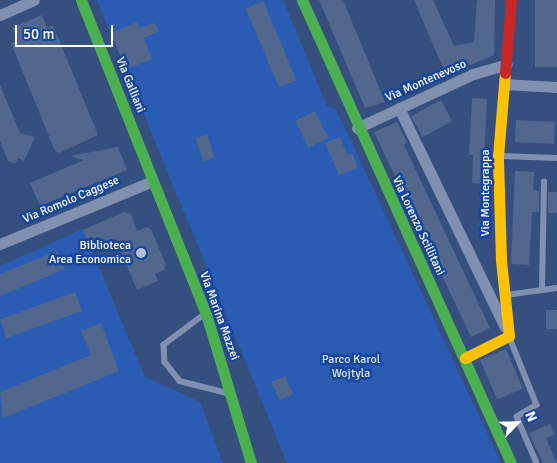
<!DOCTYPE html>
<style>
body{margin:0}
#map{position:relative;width:557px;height:463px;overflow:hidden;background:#354f7f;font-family:Signika,sans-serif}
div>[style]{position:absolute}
.green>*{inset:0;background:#2b5cb3}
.building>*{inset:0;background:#52678d;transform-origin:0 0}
.lane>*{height:5.5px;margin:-2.75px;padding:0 2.75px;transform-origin:2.75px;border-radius:2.75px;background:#8090b0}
.street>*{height:11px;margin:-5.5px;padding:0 5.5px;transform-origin:5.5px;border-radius:5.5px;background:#8090b0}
.fast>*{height:11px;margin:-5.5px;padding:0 5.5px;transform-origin:5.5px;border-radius:5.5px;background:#4caf50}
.slow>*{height:11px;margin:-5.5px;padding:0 5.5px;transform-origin:5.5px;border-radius:5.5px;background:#ffc107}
.jam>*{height:11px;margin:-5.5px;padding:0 5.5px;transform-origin:5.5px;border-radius:5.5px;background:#c62828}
.dots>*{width:14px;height:14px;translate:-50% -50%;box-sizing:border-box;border:2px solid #16459e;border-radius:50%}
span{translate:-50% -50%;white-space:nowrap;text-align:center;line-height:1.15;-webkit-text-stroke:5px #16459e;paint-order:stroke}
.street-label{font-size:12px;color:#fff}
.poi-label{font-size:12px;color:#fff}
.right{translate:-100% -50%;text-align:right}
.park-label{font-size:12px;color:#d6e4fd}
.north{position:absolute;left:492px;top:398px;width:50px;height:50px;-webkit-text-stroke:4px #16459e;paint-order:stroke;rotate:66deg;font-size:14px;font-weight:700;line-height:20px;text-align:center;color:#fff}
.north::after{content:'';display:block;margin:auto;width:18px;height:22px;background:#fff;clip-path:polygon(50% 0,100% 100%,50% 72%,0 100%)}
.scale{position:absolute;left:15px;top:25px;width:98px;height:22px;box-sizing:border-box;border:2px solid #fff;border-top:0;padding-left:6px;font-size:15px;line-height:18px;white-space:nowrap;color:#fff;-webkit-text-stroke:4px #16459e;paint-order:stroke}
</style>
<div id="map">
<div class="green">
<i style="clip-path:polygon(97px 0,283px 0,327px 106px,336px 109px,501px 463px,287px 463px)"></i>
<i style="clip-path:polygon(83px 229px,145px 377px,200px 402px,223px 463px,0 463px,0 266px)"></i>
</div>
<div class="building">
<i style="clip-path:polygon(319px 0,343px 0,385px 102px,365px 108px)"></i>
<i style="clip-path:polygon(414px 0,433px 0,454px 46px,474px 42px,477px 0,495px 0,494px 55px,446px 75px)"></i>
<i style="left:535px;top:0;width:22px;height:67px"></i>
<i style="left:263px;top:1px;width:86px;height:19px;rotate:67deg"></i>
<i style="clip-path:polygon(42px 15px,47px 28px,53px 25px,98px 135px,59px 153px,55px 151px,11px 43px,18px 40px,12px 28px)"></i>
<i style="clip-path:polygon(137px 22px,140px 28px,154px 23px,159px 31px,144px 38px,152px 59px,126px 69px,111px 33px)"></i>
<i style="clip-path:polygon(0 85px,20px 133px,35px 137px,24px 161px,18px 158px,15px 164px,8px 161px,0 141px)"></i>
<i style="clip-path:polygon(472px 98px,487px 99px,484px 161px,488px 162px,487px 184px,472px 183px,473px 155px,469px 155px)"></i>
<i style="left:441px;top:100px;width:24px;height:34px;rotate:62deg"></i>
<i style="left:315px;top:111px;width:30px;height:22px;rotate:64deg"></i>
<i style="left:516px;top:120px;width:39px;height:22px;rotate:3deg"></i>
<i style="clip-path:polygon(397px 122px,407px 142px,404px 145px,490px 328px,471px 337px,374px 132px)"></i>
<i style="left:207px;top:134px;width:25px;height:12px;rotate:72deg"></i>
<i style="clip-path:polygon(340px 137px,347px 155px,352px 153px,358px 168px,339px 175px,325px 143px)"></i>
<i style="clip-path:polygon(118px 147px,127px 170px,40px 206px,30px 183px,84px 160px,70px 156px)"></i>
<i style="clip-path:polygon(515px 171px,534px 172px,533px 190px,539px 191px,539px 212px,532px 212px,529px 265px,511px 264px)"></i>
<i style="left:548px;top:192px;width:9px;height:21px"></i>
<i style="clip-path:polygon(124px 212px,131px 214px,137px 231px,146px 227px,151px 229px,166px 265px,164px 270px,155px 274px,158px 281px,137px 290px,116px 239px,91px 250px,83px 230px)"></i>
<i style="clip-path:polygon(57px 251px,65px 269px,0 296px,0 274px)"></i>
<i style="left:75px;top:292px;width:20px;height:80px;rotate:70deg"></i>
<i style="left:546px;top:310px;width:11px;height:19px"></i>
<i style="clip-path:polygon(101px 323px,119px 371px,3px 418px,0 392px,91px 355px,81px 331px)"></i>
<i style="left:506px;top:349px;width:43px;height:28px;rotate:67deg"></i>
<i style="left:285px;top:376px;width:20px;height:15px;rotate:66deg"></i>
<i style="clip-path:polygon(550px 424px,555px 434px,546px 438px,557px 463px,543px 463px,529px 433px)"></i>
</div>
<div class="lane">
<i style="left:501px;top:156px;width:56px;rotate:2deg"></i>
<i style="left:542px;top:288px;width:106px;rotate:-88.9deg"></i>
<i style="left:507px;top:295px;width:50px;rotate:-8deg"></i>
<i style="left:204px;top:315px;width:50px;rotate:143.1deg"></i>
<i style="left:164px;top:345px;width:17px;rotate:87deg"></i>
<i style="left:165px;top:362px;width:24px;rotate:52deg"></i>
<i style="left:180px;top:381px;width:49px;rotate:14.3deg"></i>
<i style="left:510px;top:338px;width:72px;rotate:68.1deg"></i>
<i style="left:537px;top:405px;width:23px;rotate:149deg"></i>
<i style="left:517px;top:417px;width:50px;rotate:66.5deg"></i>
</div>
<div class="street">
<i style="left:0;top:15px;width:37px;rotate:-24deg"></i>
<i style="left:505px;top:84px;width:52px;rotate:3.3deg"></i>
<i style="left:399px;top:108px;width:243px;rotate:64.2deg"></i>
<i style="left:357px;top:128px;width:128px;rotate:-25deg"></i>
<i style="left:473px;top:74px;width:35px;rotate:-16deg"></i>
<i style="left:0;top:244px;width:165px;rotate:-22.4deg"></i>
</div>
<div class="fast">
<i style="left:81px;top:0;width:338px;rotate:68.3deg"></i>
<i style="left:206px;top:314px;width:156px;rotate:73.2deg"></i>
<i style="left:302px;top:0;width:508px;rotate:65.71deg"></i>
</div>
<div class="slow">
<i style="left:465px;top:358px;width:49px;rotate:-26.6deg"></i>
<i style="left:509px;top:336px;width:76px;rotate:-96deg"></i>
<i style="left:501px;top:260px;width:104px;rotate:-91.7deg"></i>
<i style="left:498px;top:156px;width:83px;rotate:-85.2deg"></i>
</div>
<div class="jam">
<i style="left:505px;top:73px;width:73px;rotate:-85.3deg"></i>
</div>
<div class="dots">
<i style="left:141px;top:253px;background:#b8c1d2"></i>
</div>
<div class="street-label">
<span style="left:426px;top:81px;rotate:-24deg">Via Montenevoso</span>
<span style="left:130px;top:85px;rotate:68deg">Via Galliani</span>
<span style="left:486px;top:193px;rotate:-90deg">Via Montegrappa</span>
<span style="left:71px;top:200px;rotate:-23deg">Via Romolo Caggese</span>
<span style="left:418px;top:226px;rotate:65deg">Via Lorenzo Scillitani</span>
<span style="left:219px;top:316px;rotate:70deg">Via Marina Mazzei</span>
</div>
<div class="poi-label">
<span class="right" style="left:131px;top:253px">Biblioteca<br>Area Economica</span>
</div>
<div class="park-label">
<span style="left:351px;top:367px">Parco Karol<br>Wojtyla</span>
</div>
<div class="north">N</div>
<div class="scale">50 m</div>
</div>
